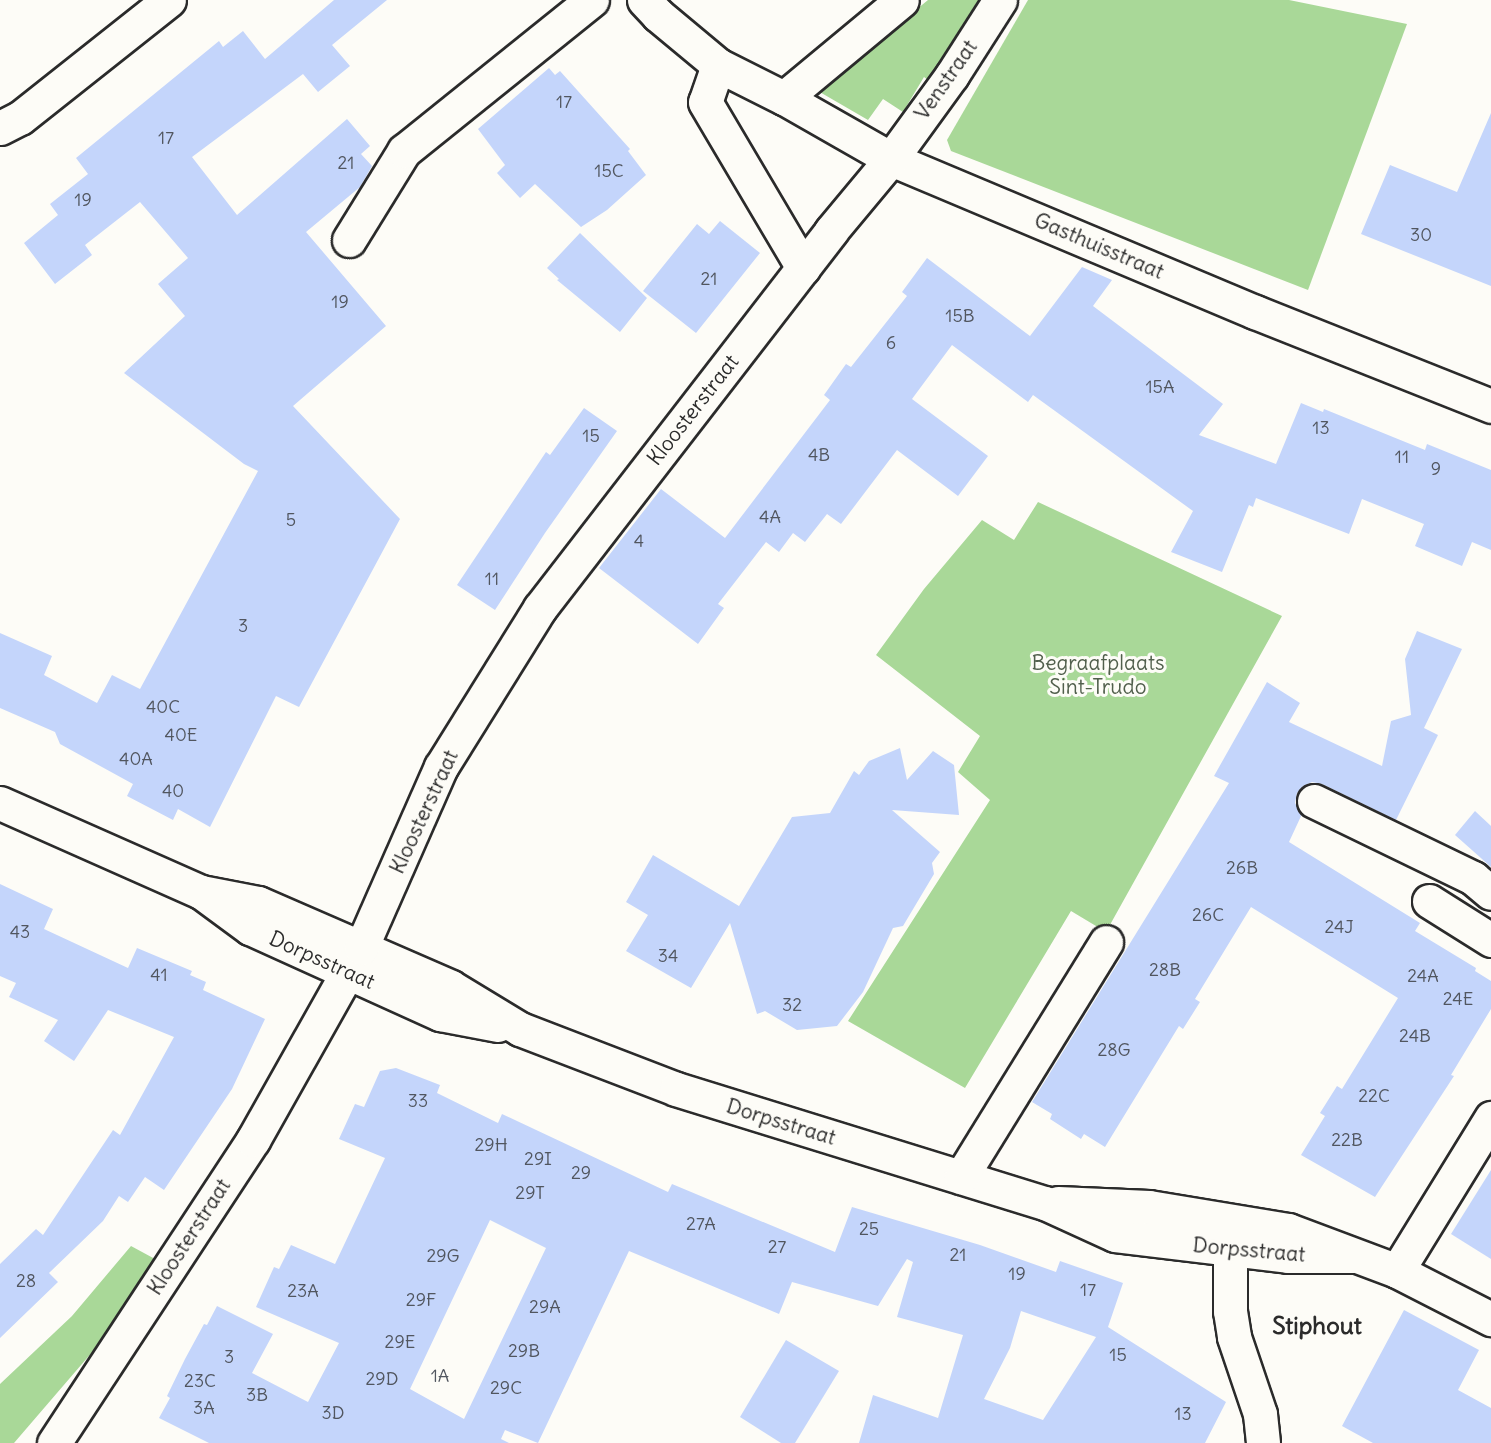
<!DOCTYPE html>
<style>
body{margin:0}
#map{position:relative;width:1491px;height:1443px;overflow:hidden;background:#fdfcf7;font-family:Delius,sans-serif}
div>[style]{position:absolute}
.green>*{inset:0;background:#a9d898}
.building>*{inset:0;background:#c4d5fb}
.roads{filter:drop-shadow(2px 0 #2b2b2b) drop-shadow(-2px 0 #2b2b2b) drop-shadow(0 2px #2b2b2b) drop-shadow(0 -2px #2b2b2b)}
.minor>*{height:33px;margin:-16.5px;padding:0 16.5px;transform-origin:16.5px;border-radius:16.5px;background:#fdfcf7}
span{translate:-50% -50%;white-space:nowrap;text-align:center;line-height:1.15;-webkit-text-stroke:6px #fdfcf7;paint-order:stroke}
.number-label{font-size:18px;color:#51565f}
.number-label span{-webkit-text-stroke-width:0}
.street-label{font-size:21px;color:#2b2b2b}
.park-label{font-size:21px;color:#515f4c}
.quarter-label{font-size:24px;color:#2b2b2b;font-weight:700}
</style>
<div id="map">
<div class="green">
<i style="clip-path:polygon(928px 0,985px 0,933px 84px,924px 77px,903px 112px,883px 99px,868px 120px,818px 91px)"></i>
<i style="clip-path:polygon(1028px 0,1289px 0,1407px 24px,1308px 290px,951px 151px,947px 140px)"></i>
<i style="clip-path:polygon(1038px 502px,1282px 616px,1106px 932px,1071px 911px,965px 1088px,848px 1021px,990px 800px,958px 772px,980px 736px,876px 655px,924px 589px,982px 520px,1014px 540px)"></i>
<i style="clip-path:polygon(131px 1246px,155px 1259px,106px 1336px,14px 1443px,0 1443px,0 1384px,72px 1316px)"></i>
</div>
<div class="building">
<i style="clip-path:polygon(334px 0,387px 0,332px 45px,350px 66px,318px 92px,303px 74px,192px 157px,237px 215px,347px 119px,370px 146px,361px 154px,372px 166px,360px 187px,306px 232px,386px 326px,293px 406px,400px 519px,299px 707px,276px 696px,210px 827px,178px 809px,173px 820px,127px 796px,133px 784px,60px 744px,55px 732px,0 708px,0 633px,52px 656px,44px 675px,97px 703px,112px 675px,140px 689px,258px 471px,244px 464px,124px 373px,185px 316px,158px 284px,188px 258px,140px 202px,85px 245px,92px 255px,55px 284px,24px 243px,58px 215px,50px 204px,88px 174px,76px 158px,219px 41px,223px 47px,243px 31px,265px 59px)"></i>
<i style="clip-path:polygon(549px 68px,555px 75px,560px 71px,630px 149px,628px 151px,646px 175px,607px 210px,581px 227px,535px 184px,520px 198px,497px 173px,505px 165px,478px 129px)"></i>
<i style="clip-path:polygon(1491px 113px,1491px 286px,1361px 234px,1390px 165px,1457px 192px)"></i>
<i style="clip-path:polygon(720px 221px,760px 253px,696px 333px,643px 291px,697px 224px,709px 234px)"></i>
<i style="clip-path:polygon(580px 233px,647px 298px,620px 332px,557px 280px,559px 279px,547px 268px)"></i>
<i style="clip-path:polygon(927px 258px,1030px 336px,1082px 267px,1112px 280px,1093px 306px,1223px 404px,1199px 435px,1276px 464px,1301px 403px,1323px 412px,1324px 409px,1425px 450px,1427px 444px,1491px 470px,1491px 550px,1472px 542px,1462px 566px,1415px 546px,1424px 524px,1362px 499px,1349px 534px,1256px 498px,1253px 507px,1249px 505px,1222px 572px,1171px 552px,1193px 511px,1033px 395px,1028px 402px,952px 345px,912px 399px,988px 456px,958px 496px,897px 450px,841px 524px,827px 514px,805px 542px,793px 533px,779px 552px,766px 542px,718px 604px,724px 608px,698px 644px,599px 568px,661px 489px,725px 538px,830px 400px,824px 395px,846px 364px,851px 367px,907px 296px,902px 292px)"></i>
<i style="clip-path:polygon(584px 408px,617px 431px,545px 533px,495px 610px,457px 585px,546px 452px,550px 455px)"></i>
<i style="clip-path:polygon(1417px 631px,1462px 649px,1424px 728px,1438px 735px,1396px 820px,1322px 784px,1312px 782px,1303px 786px,1297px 793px,1295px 803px,1302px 814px,1289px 842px,1420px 923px,1415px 931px,1476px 968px,1475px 971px,1491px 981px,1491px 1009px,1451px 1075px,1454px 1076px,1375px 1197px,1301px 1155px,1325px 1116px,1320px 1113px,1337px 1086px,1342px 1089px,1398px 998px,1251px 907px,1195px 999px,1200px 1002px,1183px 1029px,1179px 1026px,1105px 1147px,1084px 1134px,1081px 1139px,1050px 1119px,1052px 1114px,1032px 1102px,1229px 783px,1214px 776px,1267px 682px,1300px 703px,1289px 722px,1382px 766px,1391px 721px,1411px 715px,1405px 659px)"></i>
<i style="clip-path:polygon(900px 748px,907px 780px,933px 751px,954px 765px,959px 815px,892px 810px,940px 852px,932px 863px,934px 874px,903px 926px,893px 928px,863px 992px,837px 1026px,797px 1030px,765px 1011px,757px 1014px,730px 923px,691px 988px,626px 951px,648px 915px,626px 902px,653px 855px,739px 906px,792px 817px,830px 813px,854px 771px,859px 775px,869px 761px)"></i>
<i style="clip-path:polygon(1475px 811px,1491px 826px,1491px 867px,1455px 835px)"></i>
<i style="clip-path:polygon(0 884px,53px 909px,44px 929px,128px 968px,137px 948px,192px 971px,190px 975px,206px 982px,203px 990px,265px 1019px,232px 1089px,164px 1190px,145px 1177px,128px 1202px,119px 1196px,103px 1221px,49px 1273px,58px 1282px,0 1338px,0 1264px,36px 1229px,43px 1235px,113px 1130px,120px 1135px,174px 1037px,108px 1010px,74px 1061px,44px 1041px,58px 1020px,9px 997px,16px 983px,0 976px)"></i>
<i style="clip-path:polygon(evenodd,396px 1068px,440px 1085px,437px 1093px,498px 1123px,502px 1114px,668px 1192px,672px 1184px,835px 1252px,852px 1207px,980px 1245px,1056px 1272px,1060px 1261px,1123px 1283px,1108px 1327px,1226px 1402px,1205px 1443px,859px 1443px,873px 1395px,938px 1418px,963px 1335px,897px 1317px,913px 1262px,907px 1259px,878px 1306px,792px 1282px,779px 1314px,629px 1251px,538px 1443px,505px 1430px,501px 1439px,509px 1443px,209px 1443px,159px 1418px,170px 1398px,167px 1396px,185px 1359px,204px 1324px,207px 1325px,217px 1306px,273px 1334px,252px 1373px,308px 1402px,339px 1343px,256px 1307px,274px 1267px,279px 1269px,291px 1245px,335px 1264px,385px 1158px,339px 1139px,355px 1104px,364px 1107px,380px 1071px,396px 1068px,490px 1220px,546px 1248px,464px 1419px,410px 1389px,490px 1220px,396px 1068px,1021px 1311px,1096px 1337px,1043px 1420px,984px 1399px,1010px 1348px,1021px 1311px)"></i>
<i style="clip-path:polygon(1491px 1170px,1491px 1259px,1451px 1234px)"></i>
<i style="clip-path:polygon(1404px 1310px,1479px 1350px,1458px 1390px,1491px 1408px,1491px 1443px,1373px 1443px,1342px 1426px)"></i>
<i style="clip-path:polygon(786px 1340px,839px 1371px,795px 1443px,781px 1443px,740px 1417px)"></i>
</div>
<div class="roads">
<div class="minor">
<i style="left:644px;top:0;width:21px;rotate:47deg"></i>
<i style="left:658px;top:15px;width:78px;rotate:39.8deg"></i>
<i style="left:718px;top:65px;width:74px;rotate:26.6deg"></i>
<i style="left:784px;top:98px;width:123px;rotate:29.7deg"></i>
<i style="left:891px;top:159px;width:395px;rotate:22.8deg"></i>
<i style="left:1255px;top:312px;width:254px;rotate:21.7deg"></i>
<i style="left:718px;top:65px;width:39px;rotate:109deg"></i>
<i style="left:705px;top:102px;width:193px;rotate:59.4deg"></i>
<i style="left:784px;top:98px;width:153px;rotate:-39.7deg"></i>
<i style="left:0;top:128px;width:22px;rotate:-27deg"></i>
<i style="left:20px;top:118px;width:190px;rotate:-38.4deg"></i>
<i style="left:349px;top:240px;width:105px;rotate:-58.3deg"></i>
<i style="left:404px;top:151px;width:241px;rotate:-38.8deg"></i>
<i style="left:1314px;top:801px;width:177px;rotate:25.8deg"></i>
<i style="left:1473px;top:878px;width:23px;rotate:40deg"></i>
<i style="left:0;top:803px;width:220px;rotate:23.9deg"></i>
<i style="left:201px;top:892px;width:61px;rotate:36.3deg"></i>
<i style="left:250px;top:928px;width:209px;rotate:24.4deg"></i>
<i style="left:440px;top:1014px;width:59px;rotate:10.7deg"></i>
<i style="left:201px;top:892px;width:58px;rotate:10.9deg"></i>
<i style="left:258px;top:903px;width:210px;rotate:23.5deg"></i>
<i style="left:451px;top:987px;width:81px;rotate:31.3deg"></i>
<i style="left:520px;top:1029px;width:167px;rotate:21deg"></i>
<i style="left:676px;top:1089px;width:386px;rotate:17.2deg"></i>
<i style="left:1045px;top:1203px;width:77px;rotate:24.6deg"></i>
<i style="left:1115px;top:1235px;width:174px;rotate:6.9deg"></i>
<i style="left:1288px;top:1256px;width:65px"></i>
<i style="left:1429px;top:901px;width:73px;rotate:32.2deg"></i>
<i style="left:961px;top:1177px;width:276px;rotate:-58.3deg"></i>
<i style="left:1058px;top:1203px;width:91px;rotate:2.5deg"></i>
<i style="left:1149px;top:1207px;width:141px;rotate:9.4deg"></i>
<i style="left:1288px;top:1230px;width:116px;rotate:20.6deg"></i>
<i style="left:1397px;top:1271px;width:106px;rotate:27.1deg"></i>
<i style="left:1230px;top:1227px;width:84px;rotate:90deg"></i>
<i style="left:1230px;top:1311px;width:26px;rotate:81deg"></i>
<i style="left:1234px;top:1337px;width:81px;rotate:71.3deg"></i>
<i style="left:1260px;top:1414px;width:29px;rotate:84deg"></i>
<i style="left:1397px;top:1271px;width:180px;rotate:-58.4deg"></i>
<i style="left:54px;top:1443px;width:363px;rotate:-56.7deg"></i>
<i style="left:253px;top:1140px;width:220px;rotate:-60.6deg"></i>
<i style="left:361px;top:948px;width:198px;rotate:-66.2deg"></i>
<i style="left:441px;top:767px;width:187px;rotate:-58.1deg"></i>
<i style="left:540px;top:608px;width:476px;rotate:-52.3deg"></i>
<i style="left:831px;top:231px;width:94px;rotate:-50.2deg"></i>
<i style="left:891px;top:159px;width:104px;rotate:-54deg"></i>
<i style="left:952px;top:75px;width:89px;rotate:-57.4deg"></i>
</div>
</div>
<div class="number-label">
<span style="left:564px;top:102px">17</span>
<span style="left:166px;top:138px">17</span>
<span style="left:346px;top:163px">21</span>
<span style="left:609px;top:171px">15C</span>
<span style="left:83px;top:200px">19</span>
<span style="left:1421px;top:235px">30</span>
<span style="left:709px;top:279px">21</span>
<span style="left:340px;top:302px">19</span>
<span style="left:960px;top:316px">15B</span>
<span style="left:891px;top:343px">6</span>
<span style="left:1160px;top:387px">15A</span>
<span style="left:1321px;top:428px">13</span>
<span style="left:591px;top:436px">15</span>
<span style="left:819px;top:455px">4B</span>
<span style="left:1402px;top:457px">11</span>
<span style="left:1436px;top:469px">9</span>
<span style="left:770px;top:517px">4A</span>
<span style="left:291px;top:520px">5</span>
<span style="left:639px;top:541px">4</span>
<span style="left:492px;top:579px">11</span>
<span style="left:243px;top:626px">3</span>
<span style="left:163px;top:707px">40C</span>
<span style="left:181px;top:735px">40E</span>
<span style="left:136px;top:759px">40A</span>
<span style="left:173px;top:791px">40</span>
<span style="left:1242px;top:868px">26B</span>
<span style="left:1208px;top:915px">26C</span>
<span style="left:1339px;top:927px">24J</span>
<span style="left:20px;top:932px">43</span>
<span style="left:668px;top:956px">34</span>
<span style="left:1165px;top:970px">28B</span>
<span style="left:159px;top:975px">41</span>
<span style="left:1423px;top:976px">24A</span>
<span style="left:1458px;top:999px">24E</span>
<span style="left:792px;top:1005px">32</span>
<span style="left:1415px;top:1036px">24B</span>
<span style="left:1114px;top:1050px">28G</span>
<span style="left:1374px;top:1096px">22C</span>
<span style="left:418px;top:1101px">33</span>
<span style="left:1347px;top:1140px">22B</span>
<span style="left:491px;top:1145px">29H</span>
<span style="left:538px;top:1159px">29I</span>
<span style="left:581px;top:1173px">29</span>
<span style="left:530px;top:1193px">29T</span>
<span style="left:701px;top:1224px">27A</span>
<span style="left:869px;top:1229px">25</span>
<span style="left:777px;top:1247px">27</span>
<span style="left:958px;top:1255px">21</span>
<span style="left:443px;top:1256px">29G</span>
<span style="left:1017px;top:1274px">19</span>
<span style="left:26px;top:1281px">28</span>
<span style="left:1088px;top:1290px">17</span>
<span style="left:303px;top:1291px">23A</span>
<span style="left:421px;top:1300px">29F</span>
<span style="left:545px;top:1307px">29A</span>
<span style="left:400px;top:1342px">29E</span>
<span style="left:524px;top:1351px">29B</span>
<span style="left:1118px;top:1355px">15</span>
<span style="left:229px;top:1357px">3</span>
<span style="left:440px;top:1376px">1A</span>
<span style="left:382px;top:1379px">29D</span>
<span style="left:200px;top:1381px">23C</span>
<span style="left:506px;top:1388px">29C</span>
<span style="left:257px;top:1395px">3B</span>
<span style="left:204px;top:1408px">3A</span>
<span style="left:333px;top:1413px">3D</span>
<span style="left:1183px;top:1414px">13</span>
</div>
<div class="street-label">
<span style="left:946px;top:80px;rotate:-55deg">Venstraat</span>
<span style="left:1099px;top:246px;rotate:23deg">Gasthuisstraat</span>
<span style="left:693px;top:410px;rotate:-52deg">Kloosterstraat</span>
<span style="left:424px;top:812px;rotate:-65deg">Kloosterstraat</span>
<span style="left:322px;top:960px;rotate:24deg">Dorpsstraat</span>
<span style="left:781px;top:1122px;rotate:17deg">Dorpsstraat</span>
<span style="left:189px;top:1237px;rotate:-57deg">Kloosterstraat</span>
<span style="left:1249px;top:1250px;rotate:5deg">Dorpsstraat</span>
</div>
<div class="park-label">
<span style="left:1098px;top:675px">Begraafplaats<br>Sint-Trudo</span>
</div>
<div class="quarter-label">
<span style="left:1317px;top:1326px">Stiphout</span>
</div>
</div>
